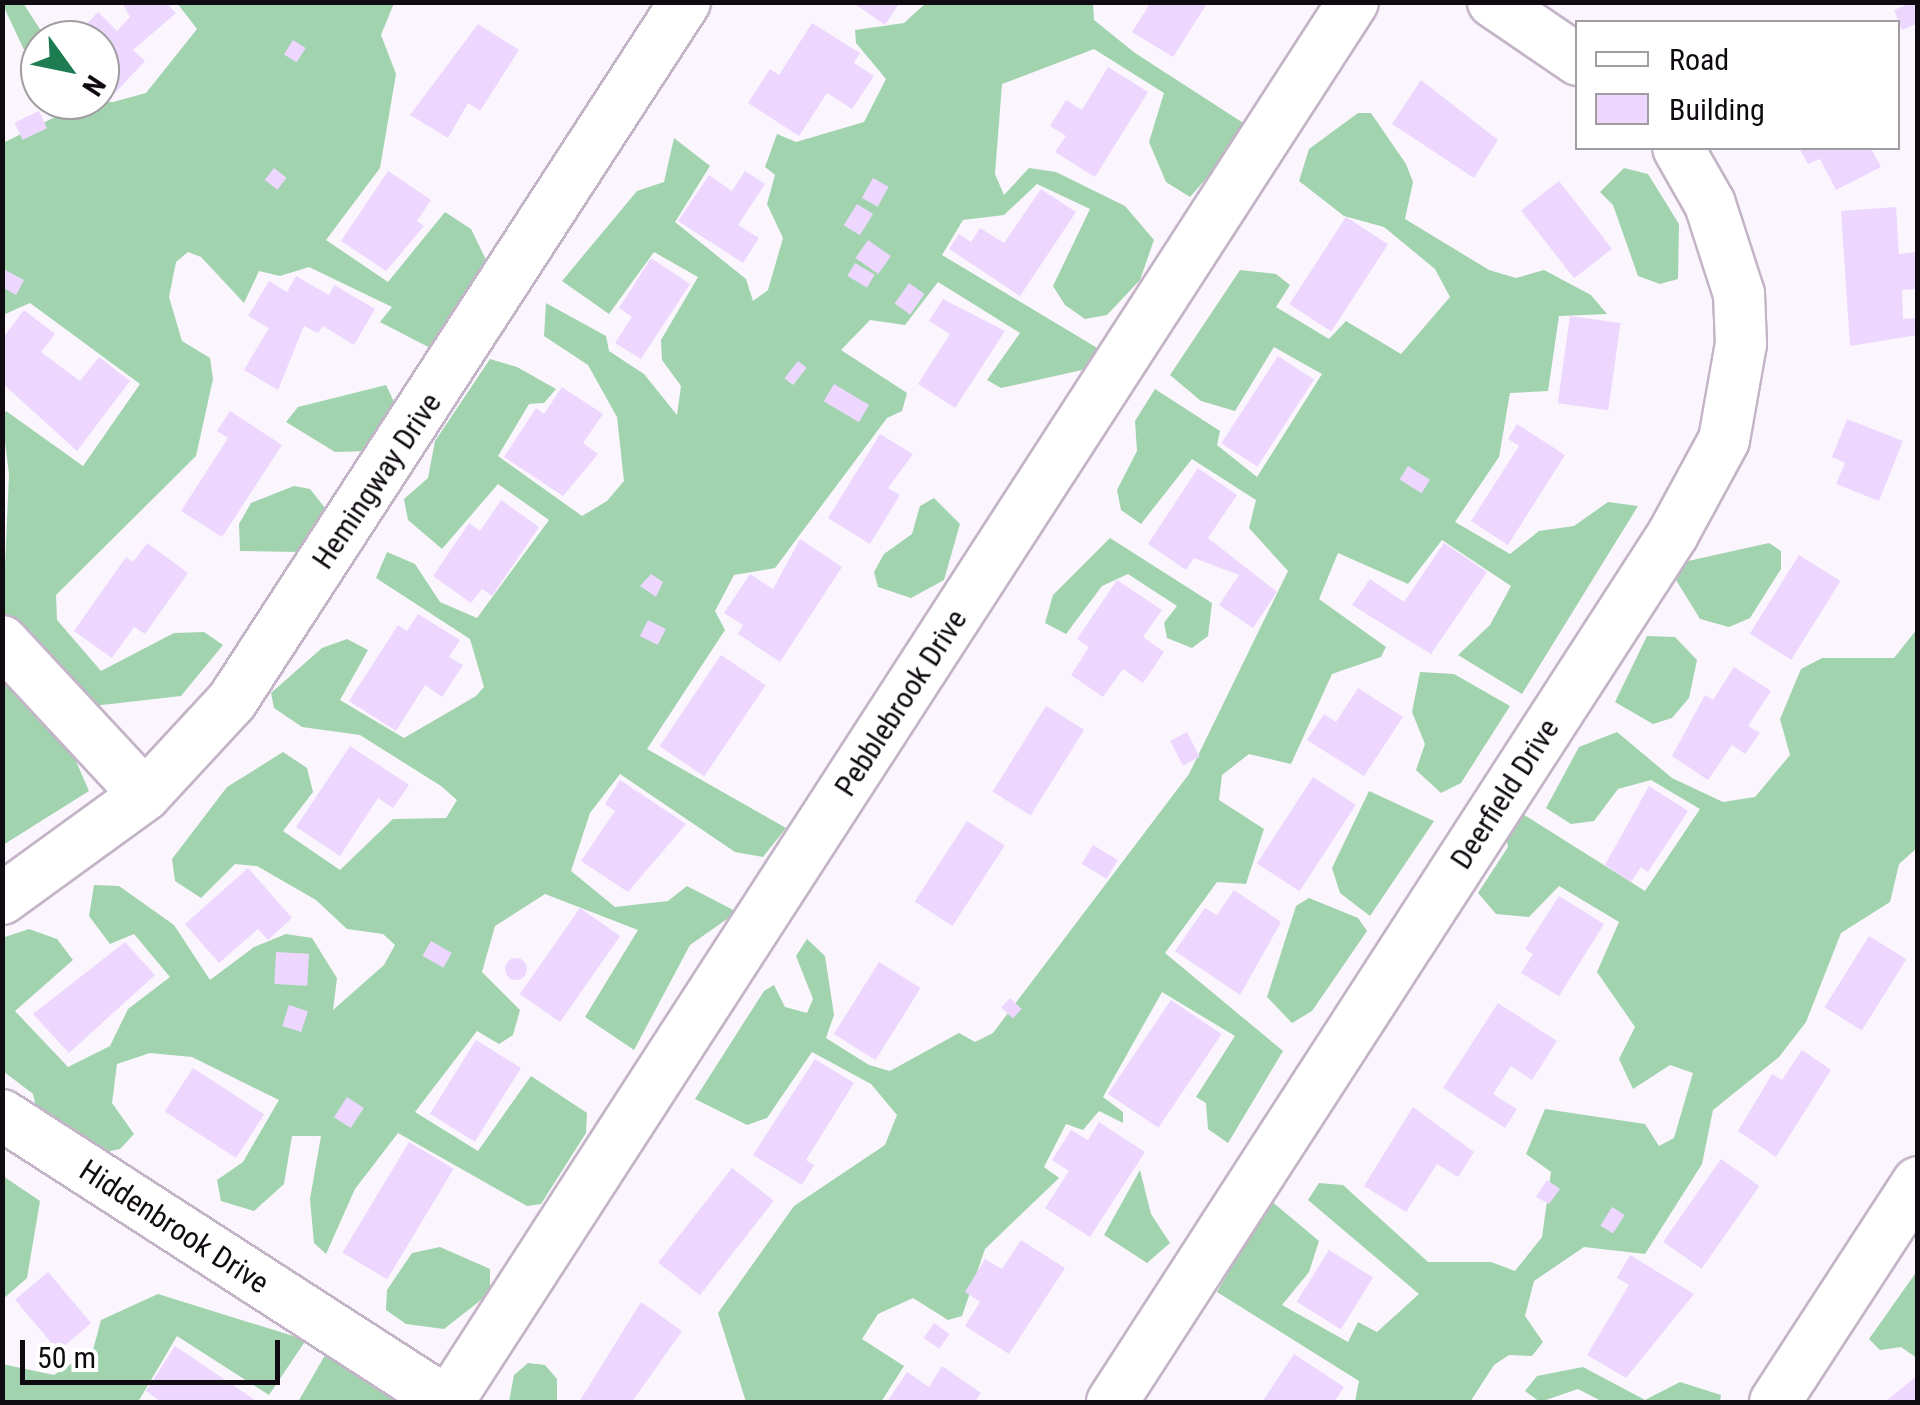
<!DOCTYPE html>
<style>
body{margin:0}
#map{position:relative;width:1920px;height:1405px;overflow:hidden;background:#fbf5fd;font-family:"Roboto Condensed",sans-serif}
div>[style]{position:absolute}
.forest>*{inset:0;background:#a1d3ae}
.building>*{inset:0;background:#edd7ff;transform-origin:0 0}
.round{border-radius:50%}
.roads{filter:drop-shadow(2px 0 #c4b4c7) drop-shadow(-2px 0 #c4b4c7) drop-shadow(0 2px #c4b4c7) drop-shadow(0 -2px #c4b4c7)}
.minor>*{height:50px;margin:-25px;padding:0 25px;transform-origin:25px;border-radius:25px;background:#fff}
span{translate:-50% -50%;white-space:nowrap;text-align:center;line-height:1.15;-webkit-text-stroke:9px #fff;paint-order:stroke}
.street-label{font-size:30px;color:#100b11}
.frame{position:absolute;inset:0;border:5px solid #100b11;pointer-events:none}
.legend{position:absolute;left:1575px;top:20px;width:325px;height:130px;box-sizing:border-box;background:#fff;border:2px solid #9f9da0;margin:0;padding:12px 18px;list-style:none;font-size:30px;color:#100b11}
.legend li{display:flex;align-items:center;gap:20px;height:50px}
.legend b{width:50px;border:2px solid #9f9da0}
.north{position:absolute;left:20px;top:20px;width:100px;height:100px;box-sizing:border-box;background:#fff;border:2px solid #9f9da0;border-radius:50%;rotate:123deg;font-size:28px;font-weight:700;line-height:40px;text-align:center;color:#100b11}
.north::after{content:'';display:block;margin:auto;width:35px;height:45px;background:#1e7c52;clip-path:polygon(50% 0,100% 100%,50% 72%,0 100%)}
.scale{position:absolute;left:20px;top:1340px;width:260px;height:45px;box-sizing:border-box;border:5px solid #100b11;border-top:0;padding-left:12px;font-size:30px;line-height:35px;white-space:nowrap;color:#100b11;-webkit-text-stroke:8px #fff;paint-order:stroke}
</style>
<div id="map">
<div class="forest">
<i style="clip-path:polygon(2px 3px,23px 3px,47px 40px,40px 40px,40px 84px)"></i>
<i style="clip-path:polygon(177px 3px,394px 3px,381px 35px,396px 74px,380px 168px,326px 240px,388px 282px,445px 212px,471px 229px,489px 266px,438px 352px,380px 322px,392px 307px,309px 267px,280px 276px,259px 271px,244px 303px,201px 257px,188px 252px,176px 262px,169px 297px,182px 341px,210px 358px,213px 379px,196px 456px,56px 595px,57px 620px,101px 671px,174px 633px,204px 632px,223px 645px,181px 696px,84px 707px,3px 613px,9px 474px,2px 418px,6px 411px,83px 466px,140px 384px,30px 303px,3px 315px,3px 143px,57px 116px,49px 100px,113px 102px,146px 93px,197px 29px)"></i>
<i style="clip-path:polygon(926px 3px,1093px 3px,1094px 20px,1135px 53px,1251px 128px,1190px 197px,1166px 182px,1149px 142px,1164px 93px,1094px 49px,1002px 84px,995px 174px,1004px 195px,1029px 168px,1056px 172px,1125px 206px,1154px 240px,1140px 280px,1107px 315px,1085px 319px,1065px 305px,1053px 286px,1090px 209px,1037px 184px,1004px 215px,963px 220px,942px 255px,1104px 352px,1091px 368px,1001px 388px,987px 380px,1020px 333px,938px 282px,905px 325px,870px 320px,841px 350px,907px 393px,902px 411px,887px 418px,775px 568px,734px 575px,715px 611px,725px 630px,647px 749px,786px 828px,763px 857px,735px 852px,620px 774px,590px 813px,571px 871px,615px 907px,668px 901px,687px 886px,737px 912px,690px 945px,634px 1050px,585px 1017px,638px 930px,545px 894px,495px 926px,482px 972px,520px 1010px,513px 1035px,499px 1044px,477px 1031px,415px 1112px,478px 1151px,531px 1076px,587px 1113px,586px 1133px,541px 1204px,527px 1206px,398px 1133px,355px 1189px,326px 1254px,314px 1243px,310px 1199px,321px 1136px,292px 1136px,284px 1184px,254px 1211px,221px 1201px,217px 1180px,243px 1162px,279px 1100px,192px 1057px,150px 1053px,117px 1064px,112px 1103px,134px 1134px,120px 1149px,101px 1153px,38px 1115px,33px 1094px,3px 1071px,2px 938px,29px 929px,57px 939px,73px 960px,15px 1011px,68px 1067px,110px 1046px,128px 1009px,170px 977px,134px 934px,110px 944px,89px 916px,94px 885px,119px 886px,174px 925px,210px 980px,254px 947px,286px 934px,312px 938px,337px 978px,333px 1010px,384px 965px,395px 945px,383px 934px,347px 929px,316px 900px,257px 866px,235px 864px,201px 898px,175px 881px,172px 859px,227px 787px,283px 752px,307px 768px,313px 792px,283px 831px,340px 870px,393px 819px,446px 818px,457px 800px,441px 786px,360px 735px,302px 727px,274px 708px,271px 693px,322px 648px,347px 639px,368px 650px,340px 700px,404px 738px,476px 696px,484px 687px,470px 639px,376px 578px,387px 552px,415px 564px,440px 602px,477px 618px,549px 520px,498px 484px,442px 549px,408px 520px,404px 499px,428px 478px,435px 441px,490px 359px,517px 367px,556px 389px,544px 403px,529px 404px,498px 456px,582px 516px,607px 501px,624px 481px,617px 417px,588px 365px,544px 336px,546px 303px,606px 336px,609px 351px,644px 374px,677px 415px,681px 386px,662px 360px,661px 340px,698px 277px,654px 252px,609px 314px,562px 281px,637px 191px,664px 182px,674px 138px,710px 166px,675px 222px,746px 279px,753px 301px,768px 290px,783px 238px,767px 204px,775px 175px,765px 167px,777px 134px,796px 142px,864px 122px,886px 79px,856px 43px,855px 30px,904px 23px)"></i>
<i style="clip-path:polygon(1358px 113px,1371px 113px,1406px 164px,1413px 182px,1405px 219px,1489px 270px,1516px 278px,1544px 270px,1591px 295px,1607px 314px,1559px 316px,1548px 391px,1510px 393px,1499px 457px,1455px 522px,1510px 554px,1539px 531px,1574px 526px,1608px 502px,1638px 506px,1522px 694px,1458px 655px,1490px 625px,1511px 586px,1442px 540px,1408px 584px,1338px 553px,1319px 599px,1386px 647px,1381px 657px,1332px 674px,1291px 764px,1249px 754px,1222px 775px,1219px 800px,1264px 829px,1246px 884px,1217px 882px,1165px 953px,1283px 1051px,1228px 1143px,1208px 1129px,1206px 1103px,1196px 1097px,1235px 1036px,1162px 992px,1103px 1097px,1123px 1112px,1123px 1123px,1099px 1111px,1083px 1130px,1066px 1124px,1044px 1167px,1059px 1178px,985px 1249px,962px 1316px,948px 1320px,913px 1298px,878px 1314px,862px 1339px,904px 1366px,881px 1402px,746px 1402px,718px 1313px,794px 1206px,885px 1145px,897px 1115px,871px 1084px,812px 1052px,767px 1118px,747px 1125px,695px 1099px,764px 991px,774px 985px,785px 1007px,807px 1013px,813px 999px,796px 956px,807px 939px,825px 956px,834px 1015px,826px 1038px,869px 1065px,890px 1071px,959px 1033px,975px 1042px,993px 1033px,1189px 774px,1288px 571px,1249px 528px,1256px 500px,1192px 459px,1141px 524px,1121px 510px,1117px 490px,1137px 451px,1135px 421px,1155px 389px,1220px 431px,1217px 445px,1257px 477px,1322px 374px,1274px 347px,1235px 411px,1201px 401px,1170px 375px,1240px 270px,1276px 274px,1290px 285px,1276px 307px,1329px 339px,1346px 321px,1401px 354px,1450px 297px,1435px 269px,1384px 227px,1344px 216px,1299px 181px,1309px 149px)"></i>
<i style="clip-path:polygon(1624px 168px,1648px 174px,1679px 224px,1678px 279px,1660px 284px,1638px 276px,1613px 205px,1600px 192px)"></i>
<i style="clip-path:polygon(386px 385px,397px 408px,366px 451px,335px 452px,286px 422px,298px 407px)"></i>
<i style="clip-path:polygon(294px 486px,310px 489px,326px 509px,322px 528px,300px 552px,240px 551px,239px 524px,251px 503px)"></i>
<i style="clip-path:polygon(934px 498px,960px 524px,944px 580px,911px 598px,878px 587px,874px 572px,884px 554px,912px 534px,920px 506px)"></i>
<i style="clip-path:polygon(1110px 538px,1212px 603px,1208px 636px,1192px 648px,1167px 638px,1164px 623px,1177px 606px,1128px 574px,1102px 586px,1066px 634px,1045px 623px,1053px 595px)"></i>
<i style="clip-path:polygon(1769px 543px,1781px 551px,1781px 569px,1750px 618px,1729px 627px,1700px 619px,1676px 580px,1688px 561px)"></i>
<i style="clip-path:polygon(1917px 629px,1917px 848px,1899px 864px,1890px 902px,1841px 933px,1806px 1022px,1779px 1057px,1713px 1110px,1702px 1164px,1645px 1254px,1584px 1247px,1534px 1281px,1525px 1316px,1543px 1342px,1532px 1356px,1509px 1355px,1494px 1365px,1470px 1402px,1355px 1402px,1359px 1381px,1217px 1292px,1270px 1200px,1319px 1241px,1309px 1272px,1282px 1305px,1348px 1342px,1358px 1322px,1377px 1332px,1419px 1294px,1308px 1200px,1319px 1183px,1343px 1185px,1428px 1262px,1491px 1262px,1515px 1271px,1542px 1237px,1551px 1172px,1526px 1154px,1545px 1109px,1645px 1124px,1659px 1146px,1674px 1138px,1693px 1073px,1670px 1065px,1633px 1089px,1619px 1059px,1635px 1027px,1597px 972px,1619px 922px,1559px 886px,1529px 917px,1496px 914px,1478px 893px,1508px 847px,1505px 832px,1523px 814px,1645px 891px,1700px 809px,1651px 780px,1618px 789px,1594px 821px,1571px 824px,1546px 808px,1579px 747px,1617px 732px,1672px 778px,1723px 802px,1755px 797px,1790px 755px,1780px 719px,1801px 669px,1822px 658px,1894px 658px)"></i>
<i style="clip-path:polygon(1647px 636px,1675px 637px,1697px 660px,1689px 698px,1672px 718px,1653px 724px,1615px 702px)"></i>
<i style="clip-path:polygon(2px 665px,65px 736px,89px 791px,3px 845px)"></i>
<i style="clip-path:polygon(1420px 672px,1454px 674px,1510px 706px,1461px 783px,1441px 793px,1416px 770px,1425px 744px,1412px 712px)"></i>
<i style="clip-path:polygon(1369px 791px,1434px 821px,1370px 916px,1340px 893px,1332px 868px)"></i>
<i style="clip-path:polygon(1309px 898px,1358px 918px,1367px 931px,1312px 1011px,1292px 1023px,1267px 997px,1296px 906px)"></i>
<i style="clip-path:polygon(1140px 1170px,1151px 1214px,1170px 1243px,1147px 1263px,1104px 1235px)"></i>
<i style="clip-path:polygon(3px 1176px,40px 1201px,27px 1278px,3px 1299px)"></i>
<i style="clip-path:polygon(440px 1247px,490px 1269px,490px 1293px,444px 1329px,406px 1324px,386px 1310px,387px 1290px,412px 1253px)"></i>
<i style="clip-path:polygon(1917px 1271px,1917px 1358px,1901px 1347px,1880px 1350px,1869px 1339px)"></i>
<i style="clip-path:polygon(158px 1294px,306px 1340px,269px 1395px,177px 1336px,138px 1402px,3px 1402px,2px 1364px,54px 1375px,93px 1350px,101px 1320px)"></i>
<i style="clip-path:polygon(328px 1350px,418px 1402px,298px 1402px)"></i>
<i style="clip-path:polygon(528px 1363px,545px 1365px,557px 1379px,557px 1402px,509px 1402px,514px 1375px)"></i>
<i style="clip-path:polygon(1583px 1367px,1645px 1400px,1680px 1382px,1721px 1395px,1720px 1402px,1603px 1402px,1578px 1389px,1540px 1402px,1525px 1391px,1537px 1376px)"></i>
</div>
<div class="building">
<i style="clip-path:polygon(122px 2px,165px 2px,176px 13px,133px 50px,145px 61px,115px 93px,100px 79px,100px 40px,72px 40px,98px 12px,117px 31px,130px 17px)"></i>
<i style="clip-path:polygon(852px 2px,900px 2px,885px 25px)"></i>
<i style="clip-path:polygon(1151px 2px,1208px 2px,1173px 57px,1132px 32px)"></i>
<i style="clip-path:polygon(1914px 2px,1918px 23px,1902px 30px,1894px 10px)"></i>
<i style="clip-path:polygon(812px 23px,860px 53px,854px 63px,874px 76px,852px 109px,827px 93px,799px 136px,748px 103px,770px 69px,779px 75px)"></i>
<i style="clip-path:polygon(478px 24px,519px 50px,480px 111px,468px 103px,448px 138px,410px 115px)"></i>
<i style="left:293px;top:40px;width:15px;height:17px;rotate:32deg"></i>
<i style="clip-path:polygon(1108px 67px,1148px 92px,1095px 177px,1055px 152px,1066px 136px,1050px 126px,1066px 100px,1082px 110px)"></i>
<i style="clip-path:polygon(1421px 80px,1498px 140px,1474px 178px,1392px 124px)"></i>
<i style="left:39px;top:111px;width:19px;height:27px;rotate:65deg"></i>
<i style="clip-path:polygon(1799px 148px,1871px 148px,1881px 167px,1836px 190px,1820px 159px,1808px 164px)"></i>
<i style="left:274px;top:168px;width:16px;height:15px;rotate:38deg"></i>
<i style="clip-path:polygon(388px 171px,431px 200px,417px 221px,424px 226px,386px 271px,341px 241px)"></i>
<i style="clip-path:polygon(745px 171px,765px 184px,738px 225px,759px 238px,743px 263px,678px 221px,709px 175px,732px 191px)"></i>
<i style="left:873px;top:178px;width:18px;height:23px;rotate:29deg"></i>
<i style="left:1559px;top:181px;width:86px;height:48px;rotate:52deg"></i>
<i style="clip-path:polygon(1041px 189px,1076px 212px,1020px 296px,949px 249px,959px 234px,971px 242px,980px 228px,1004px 243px)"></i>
<i style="left:857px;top:204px;width:19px;height:25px;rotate:32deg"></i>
<i style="clip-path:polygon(1896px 207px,1899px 254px,1918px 252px,1918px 289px,1902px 290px,1903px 319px,1918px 318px,1918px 335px,1850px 346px,1841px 211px)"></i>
<i style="left:1346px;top:217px;width:50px;height:104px;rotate:33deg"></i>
<i style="left:868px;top:240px;width:28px;height:22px;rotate:35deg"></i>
<i style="clip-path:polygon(651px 258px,690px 284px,641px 359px,615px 343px,632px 317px,619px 308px)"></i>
<i style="left:855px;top:263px;width:23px;height:15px;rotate:31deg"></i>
<i style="clip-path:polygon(5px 270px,24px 280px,16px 295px,2px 287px)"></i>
<i style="clip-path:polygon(296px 276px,329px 295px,334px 285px,375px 309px,354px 345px,323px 326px,318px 333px,304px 326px,278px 390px,244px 370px,269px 328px,248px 316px,269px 281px,287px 292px)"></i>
<i style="left:909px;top:283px;width:19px;height:25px;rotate:35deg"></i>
<i style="clip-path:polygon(943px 299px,1005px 331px,955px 408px,918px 384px,950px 334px,929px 321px)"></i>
<i style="clip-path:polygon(24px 310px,55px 334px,41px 352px,80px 381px,99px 357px,130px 381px,77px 451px,2px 383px,2px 339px)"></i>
<i style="left:1570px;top:316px;width:51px;height:88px;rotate:8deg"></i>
<i style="left:1278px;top:356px;width:43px;height:104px;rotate:33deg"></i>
<i style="left:798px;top:361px;width:11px;height:22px;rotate:38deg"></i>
<i style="left:834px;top:384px;width:41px;height:20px;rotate:31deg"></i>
<i style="clip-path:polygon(562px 387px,603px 414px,583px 443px,598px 454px,563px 496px,504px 457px,536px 408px,544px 414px)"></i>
<i style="clip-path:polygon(230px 411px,282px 445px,222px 537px,181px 511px,228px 438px,217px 431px)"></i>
<i style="clip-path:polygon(1847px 419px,1903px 441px,1879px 501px,1836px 484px,1845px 463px,1832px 457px)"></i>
<i style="clip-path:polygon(1517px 424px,1565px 455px,1508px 545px,1471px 521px,1519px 446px,1508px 439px)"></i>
<i style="clip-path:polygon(880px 434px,913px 454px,888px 488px,900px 495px,870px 544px,828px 518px)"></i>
<i style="left:1408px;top:466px;width:26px;height:16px;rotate:32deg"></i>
<i style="clip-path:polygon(1198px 468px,1237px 495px,1208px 538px,1277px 592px,1253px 628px,1219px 605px,1239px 575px,1194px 558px,1186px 570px,1148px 544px)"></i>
<i style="clip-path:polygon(501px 500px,539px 527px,492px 596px,482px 589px,471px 603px,433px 576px,469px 523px,480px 531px)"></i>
<i style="clip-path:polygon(800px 539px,842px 567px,780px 662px,738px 634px,743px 625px,724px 613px,750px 574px,773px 589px)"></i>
<i style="clip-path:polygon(147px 543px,188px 573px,145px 634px,134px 627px,112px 658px,74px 631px,126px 557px,133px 562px)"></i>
<i style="clip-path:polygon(1444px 543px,1487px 572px,1431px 654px,1352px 605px,1370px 579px,1404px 602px)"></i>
<i style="left:1799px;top:555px;width:49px;height:93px;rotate:32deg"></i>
<i style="clip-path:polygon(651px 574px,663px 582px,656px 597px,640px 586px)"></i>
<i style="clip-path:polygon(1117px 580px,1162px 610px,1143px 637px,1164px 652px,1143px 683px,1123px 669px,1103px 697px,1071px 675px,1089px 647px,1077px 639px)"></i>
<i style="clip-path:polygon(418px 614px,460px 640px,449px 657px,463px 665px,442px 697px,425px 685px,396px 731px,349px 701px,398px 625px,407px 631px)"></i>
<i style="left:648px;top:620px;width:20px;height:18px;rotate:27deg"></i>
<i style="left:721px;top:655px;width:54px;height:110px;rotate:34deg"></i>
<i style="clip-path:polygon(1734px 667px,1771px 691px,1748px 726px,1760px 733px,1745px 754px,1732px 745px,1708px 780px,1672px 756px,1705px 695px,1713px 700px)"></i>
<i style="clip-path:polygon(1358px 688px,1403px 717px,1364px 776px,1307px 740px,1324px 714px,1336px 722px)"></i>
<i style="left:1046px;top:706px;width:45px;height:101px;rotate:32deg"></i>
<i style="left:1187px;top:732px;width:28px;height:19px;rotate:63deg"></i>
<i style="clip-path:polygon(350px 746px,409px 785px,393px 808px,378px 798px,340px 856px,296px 827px)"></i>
<i style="left:1313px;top:777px;width:51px;height:103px;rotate:33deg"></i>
<i style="clip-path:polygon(620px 780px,686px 824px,628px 892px,581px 861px,615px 811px,605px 804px)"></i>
<i style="clip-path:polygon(1649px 786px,1688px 811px,1648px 872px,1641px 867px,1631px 882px,1605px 865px)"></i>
<i style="left:967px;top:821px;width:45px;height:96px;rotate:33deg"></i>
<i style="left:1093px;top:845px;width:29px;height:22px;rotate:31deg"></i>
<i style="clip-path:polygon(248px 868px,292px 918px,268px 940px,258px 929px,219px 963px,185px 924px)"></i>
<i style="clip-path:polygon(1234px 890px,1281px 922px,1240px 995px,1175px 951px,1205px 908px,1217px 915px)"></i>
<i style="clip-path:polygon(1559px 896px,1604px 924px,1559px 996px,1521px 973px,1533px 954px,1525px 949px)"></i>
<i style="left:580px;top:908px;width:49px;height:105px;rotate:35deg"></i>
<i style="left:1869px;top:936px;width:44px;height:84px;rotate:32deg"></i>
<i style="left:431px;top:941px;width:24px;height:17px;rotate:30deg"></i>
<i style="clip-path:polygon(125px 942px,155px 975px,69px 1053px,33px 1014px)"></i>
<i style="left:276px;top:952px;width:33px;height:32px;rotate:3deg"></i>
<i class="round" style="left:505px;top:958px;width:22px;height:22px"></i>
<i style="left:879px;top:962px;width:49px;height:85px;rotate:32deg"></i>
<i style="left:1010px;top:998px;width:16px;height:13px;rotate:43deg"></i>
<i style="left:1171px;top:1000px;width:61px;height:113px;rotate:34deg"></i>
<i style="clip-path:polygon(1498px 1003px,1557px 1041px,1532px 1080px,1511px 1066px,1493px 1094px,1517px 1109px,1505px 1128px,1443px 1088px)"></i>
<i style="left:289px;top:1005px;width:20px;height:22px;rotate:18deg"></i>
<i style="left:476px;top:1040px;width:53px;height:87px;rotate:32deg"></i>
<i style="clip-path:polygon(1802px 1050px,1831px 1070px,1776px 1157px,1738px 1131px,1772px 1074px,1782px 1080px)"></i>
<i style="clip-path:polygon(815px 1059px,854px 1083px,806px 1160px,814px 1165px,802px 1185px,753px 1155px)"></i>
<i style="left:193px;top:1068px;width:85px;height:52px;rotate:33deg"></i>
<i style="left:347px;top:1097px;width:20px;height:24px;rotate:33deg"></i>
<i style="clip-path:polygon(1413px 1107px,1474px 1152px,1458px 1177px,1437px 1164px,1406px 1212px,1364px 1186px)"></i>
<i style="clip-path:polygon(1099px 1122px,1145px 1152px,1090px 1237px,1045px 1208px,1069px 1171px,1052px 1160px,1071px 1130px,1088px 1140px)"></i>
<i style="left:409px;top:1142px;width:52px;height:129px;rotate:31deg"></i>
<i style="left:1721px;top:1159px;width:47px;height:101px;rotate:35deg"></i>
<i style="left:732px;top:1168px;width:53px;height:120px;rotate:38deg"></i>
<i style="clip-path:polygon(1547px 1180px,1560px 1189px,1549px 1204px,1536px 1197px)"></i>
<i style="left:1612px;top:1207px;width:15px;height:22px;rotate:32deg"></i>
<i style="clip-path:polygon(1021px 1240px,1065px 1268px,1009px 1354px,965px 1326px,980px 1302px,965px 1292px,985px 1259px,1002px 1269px)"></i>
<i style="left:1329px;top:1250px;width:52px;height:61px;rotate:32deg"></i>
<i style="clip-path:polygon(1630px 1255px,1694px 1294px,1626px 1378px,1587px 1355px,1629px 1285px,1617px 1278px)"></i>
<i style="left:48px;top:1272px;width:67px;height:43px;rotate:50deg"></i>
<i style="clip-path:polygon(641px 1302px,682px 1331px,632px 1402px,579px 1402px)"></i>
<i style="left:934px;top:1323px;width:19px;height:18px;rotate:35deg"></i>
<i style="clip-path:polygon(175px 1346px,258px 1402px,161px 1402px,146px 1391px)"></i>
<i style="clip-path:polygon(1294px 1354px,1344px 1387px,1334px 1402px,1262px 1402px)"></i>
<i style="clip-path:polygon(942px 1366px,981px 1393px,975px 1402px,887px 1402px,907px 1372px,929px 1387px)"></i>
<i style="clip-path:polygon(1918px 1375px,1918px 1402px,1885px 1402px)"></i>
</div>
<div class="roads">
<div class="minor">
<i style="left:1493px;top:2px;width:103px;rotate:34.3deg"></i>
<i style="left:2px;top:641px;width:210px;rotate:47.1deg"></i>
<i style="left:2px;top:899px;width:177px;rotate:-36deg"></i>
<i style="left:145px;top:795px;width:128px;rotate:-47.2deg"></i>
<i style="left:232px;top:701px;width:833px;rotate:-57.05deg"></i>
<i style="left:2px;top:1115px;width:530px;rotate:32.82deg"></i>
<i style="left:448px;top:1402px;width:1667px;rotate:-57.12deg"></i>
<i style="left:1112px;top:1402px;width:1034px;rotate:-57.12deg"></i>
<i style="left:1673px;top:534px;width:107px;rotate:-61.5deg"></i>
<i style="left:1724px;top:440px;width:97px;rotate:-80deg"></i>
<i style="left:1741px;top:344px;width:50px;rotate:-92.3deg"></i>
<i style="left:1739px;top:294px;width:95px;rotate:-107.9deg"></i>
<i style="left:1710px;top:204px;width:64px;rotate:-119.7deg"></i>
<i style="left:1775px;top:1402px;width:262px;rotate:-57deg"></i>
</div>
</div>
<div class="street-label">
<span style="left:377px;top:481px;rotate:-56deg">Hemingway Drive</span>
<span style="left:901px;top:703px;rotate:-57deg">Pebblebrook Drive</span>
<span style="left:1505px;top:794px;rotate:-57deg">Deerfield Drive</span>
<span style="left:174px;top:1227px;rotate:33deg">Hiddenbrook Drive</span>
</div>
<div class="frame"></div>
<ul class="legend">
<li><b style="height:12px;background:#fff"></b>Road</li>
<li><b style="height:28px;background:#edd7ff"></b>Building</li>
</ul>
<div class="north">N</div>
<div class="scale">50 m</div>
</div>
